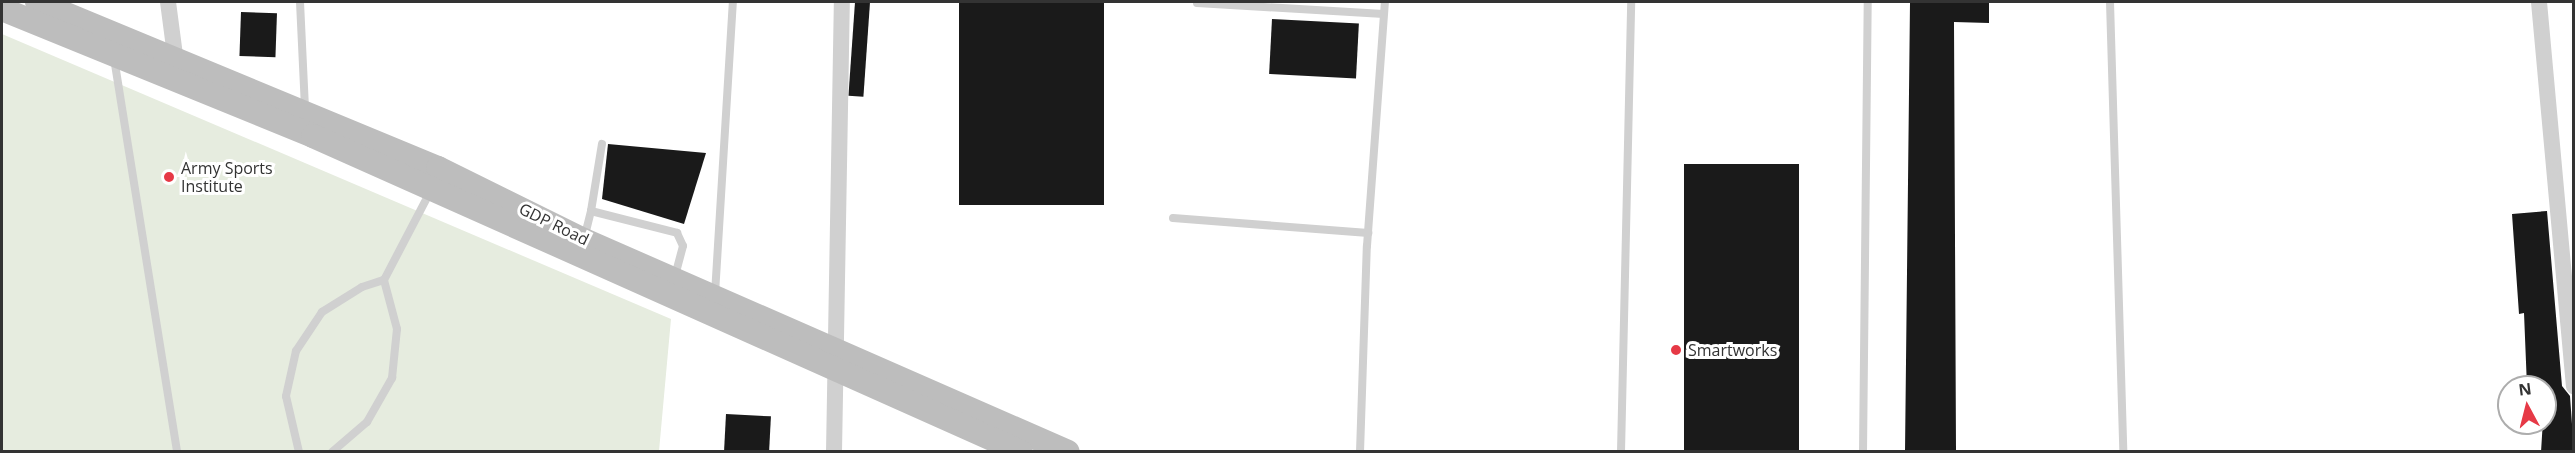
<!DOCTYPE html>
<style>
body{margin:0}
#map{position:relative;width:2575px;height:453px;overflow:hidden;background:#fff;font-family:"Open Sans",sans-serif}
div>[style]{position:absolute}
.green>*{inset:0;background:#e6ecdf}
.building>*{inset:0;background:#1a1a1a;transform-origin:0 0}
.service>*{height:8px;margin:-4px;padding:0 4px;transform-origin:4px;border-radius:4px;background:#d0d0d0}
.minor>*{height:16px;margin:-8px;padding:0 8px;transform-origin:8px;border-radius:8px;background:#d0d0d0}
.secondary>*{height:24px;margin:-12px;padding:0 12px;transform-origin:12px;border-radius:12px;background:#bdbdbd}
.dots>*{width:16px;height:16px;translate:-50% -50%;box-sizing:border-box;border:3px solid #fff;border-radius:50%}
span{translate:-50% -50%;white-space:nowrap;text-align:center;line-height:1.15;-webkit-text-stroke:6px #fff;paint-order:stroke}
.poi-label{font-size:16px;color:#333}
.left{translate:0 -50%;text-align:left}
.street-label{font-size:16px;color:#333}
.frame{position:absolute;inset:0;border:3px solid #333;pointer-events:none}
.north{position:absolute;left:2497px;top:375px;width:60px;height:60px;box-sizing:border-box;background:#fff;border:2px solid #adadad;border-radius:50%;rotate:353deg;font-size:16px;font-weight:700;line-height:24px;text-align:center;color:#333}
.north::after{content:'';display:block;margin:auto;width:21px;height:27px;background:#e63946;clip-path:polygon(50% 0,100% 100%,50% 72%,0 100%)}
</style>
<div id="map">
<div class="green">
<i style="clip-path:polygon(2px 34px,671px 319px,659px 451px,2px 451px)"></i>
</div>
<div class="building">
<i style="left:855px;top:2px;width:15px;height:94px;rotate:4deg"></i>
<i style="left:959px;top:2px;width:145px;height:203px"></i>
<i style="clip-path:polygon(1910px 2px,1989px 2px,1989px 23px,1954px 22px,1956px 452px,1905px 452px)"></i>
<i style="left:241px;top:12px;width:36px;height:44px;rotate:2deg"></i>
<i style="left:1272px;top:19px;width:87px;height:55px;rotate:3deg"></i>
<i style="clip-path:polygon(608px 144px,706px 153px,684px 224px,602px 199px)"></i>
<i style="left:1684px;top:164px;width:115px;height:288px"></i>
<i style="clip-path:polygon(2547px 211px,2562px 386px,2570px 396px,2574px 452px,2541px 452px,2545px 387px,2527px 387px,2524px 313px,2519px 314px,2512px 214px)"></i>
<i style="left:726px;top:414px;width:45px;height:38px;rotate:3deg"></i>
</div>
<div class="service">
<i style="left:300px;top:2px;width:107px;rotate:87.3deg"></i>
<i style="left:2110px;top:2px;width:450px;rotate:88.3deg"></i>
<i style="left:1197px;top:3px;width:187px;rotate:3.4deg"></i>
<i style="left:114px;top:58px;width:399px;rotate:80.9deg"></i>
<i style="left:591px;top:211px;width:68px;rotate:-80.7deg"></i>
<i style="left:1173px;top:218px;width:196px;rotate:4.4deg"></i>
<i style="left:584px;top:239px;width:29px;rotate:-76deg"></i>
<i style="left:591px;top:211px;width:89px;rotate:14.3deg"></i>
<i style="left:677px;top:233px;width:14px;rotate:65deg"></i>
<i style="left:683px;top:246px;width:31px;rotate:105deg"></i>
<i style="left:715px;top:294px;width:293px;rotate:-86.5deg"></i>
<i style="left:299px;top:452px;width:57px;rotate:-103.1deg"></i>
<i style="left:286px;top:396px;width:46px;rotate:-77.5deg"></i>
<i style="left:296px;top:351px;width:47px;rotate:-56.3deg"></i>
<i style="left:322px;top:312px;width:47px;rotate:-32deg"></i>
<i style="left:362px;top:287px;width:23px;rotate:-18deg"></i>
<i style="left:384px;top:280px;width:102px;rotate:-62.4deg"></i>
<i style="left:332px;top:452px;width:46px;rotate:-40.6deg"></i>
<i style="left:367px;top:422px;width:51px;rotate:-60.4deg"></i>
<i style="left:392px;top:378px;width:49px;rotate:-84.2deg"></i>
<i style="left:397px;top:329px;width:51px;rotate:-104.9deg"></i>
<i style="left:1360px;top:452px;width:206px;rotate:-88.1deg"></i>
<i style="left:1367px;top:246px;width:245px;rotate:-85.8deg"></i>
<i style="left:1621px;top:452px;width:450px;rotate:-88.7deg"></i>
<i style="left:1863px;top:452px;width:450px;rotate:-89.4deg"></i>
</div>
<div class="minor">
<i style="left:168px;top:2px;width:53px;rotate:82.5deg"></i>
<i style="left:2539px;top:2px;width:386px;rotate:84.8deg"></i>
<i style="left:834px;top:452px;width:450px;rotate:-89deg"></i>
</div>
<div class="secondary">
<i style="left:37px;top:2px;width:434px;rotate:22.5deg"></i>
<i style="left:438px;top:168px;width:163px;rotate:26.3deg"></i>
<i style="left:584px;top:240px;width:528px;rotate:23.65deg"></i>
<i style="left:2px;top:9px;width:336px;rotate:22.2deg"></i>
<i style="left:313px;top:136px;width:775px;rotate:24.05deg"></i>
</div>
<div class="dots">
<i style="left:169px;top:177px;background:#e63946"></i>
<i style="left:1676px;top:350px;background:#e63946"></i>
</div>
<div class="poi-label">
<span class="left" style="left:181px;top:177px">Army Sports<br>Institute</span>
<span class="left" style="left:1688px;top:350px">Smartworks</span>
</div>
<div class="street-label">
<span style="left:554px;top:224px;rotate:26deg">GDP Road</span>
</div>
<div class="frame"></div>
<div class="north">N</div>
</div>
